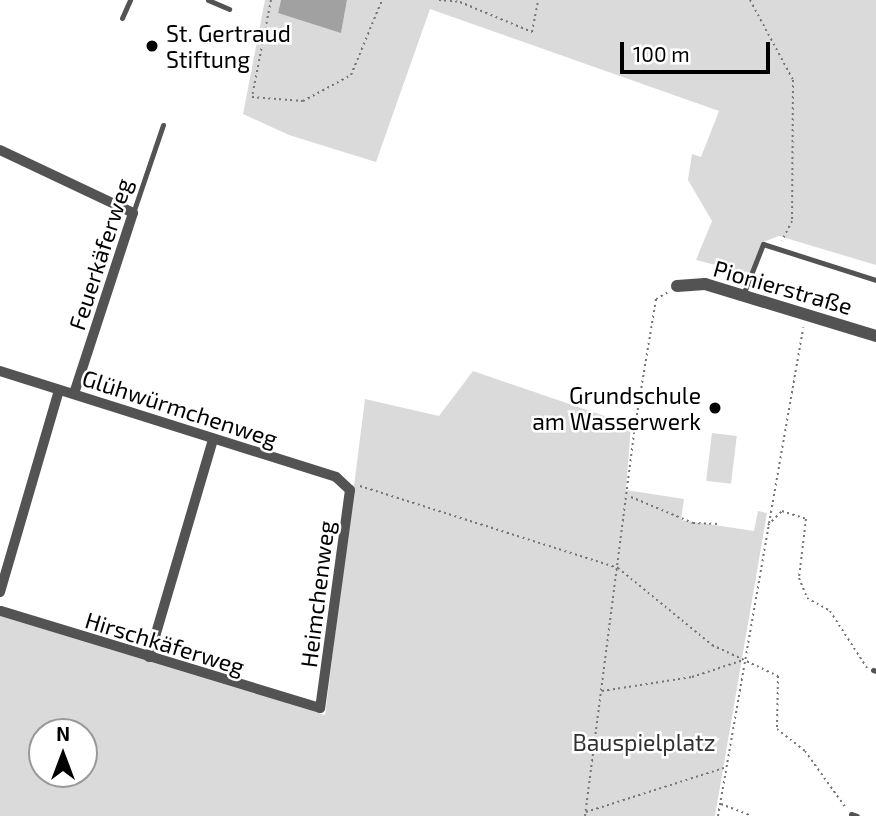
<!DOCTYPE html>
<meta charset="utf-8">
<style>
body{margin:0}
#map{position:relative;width:876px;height:816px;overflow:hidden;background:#fff;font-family:"Exo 2",sans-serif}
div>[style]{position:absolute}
.green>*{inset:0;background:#dadada;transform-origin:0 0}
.water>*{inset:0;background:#a1a1a1}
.path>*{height:2px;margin-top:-1px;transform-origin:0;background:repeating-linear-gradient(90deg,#757575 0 2px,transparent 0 5.5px)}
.service>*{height:5px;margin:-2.5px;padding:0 2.5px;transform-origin:2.5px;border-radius:2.5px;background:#535353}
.minor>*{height:10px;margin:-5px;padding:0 5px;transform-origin:5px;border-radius:5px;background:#535353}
.tertiary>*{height:12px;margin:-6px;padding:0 6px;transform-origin:6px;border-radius:6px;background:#535353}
.dots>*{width:19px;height:19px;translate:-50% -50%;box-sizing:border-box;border:4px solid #fff;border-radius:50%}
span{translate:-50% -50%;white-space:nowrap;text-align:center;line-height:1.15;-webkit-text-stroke:5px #fff;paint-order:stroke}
.poi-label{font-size:23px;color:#000}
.left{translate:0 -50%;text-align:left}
.right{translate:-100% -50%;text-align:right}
.street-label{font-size:23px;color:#000}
.park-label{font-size:23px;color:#313131}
.north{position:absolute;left:28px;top:718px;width:70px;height:70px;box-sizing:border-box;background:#fff;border:2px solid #999;border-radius:50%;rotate:0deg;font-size:19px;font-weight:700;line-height:28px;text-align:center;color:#000}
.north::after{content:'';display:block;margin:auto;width:24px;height:32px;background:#000;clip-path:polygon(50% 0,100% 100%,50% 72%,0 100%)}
.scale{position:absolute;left:620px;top:42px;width:150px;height:32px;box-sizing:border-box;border:4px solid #000;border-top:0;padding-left:9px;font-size:21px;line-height:24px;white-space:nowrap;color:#000;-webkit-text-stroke:5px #fff;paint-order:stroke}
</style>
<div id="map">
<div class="green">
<i style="clip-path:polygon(265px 0,281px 0,278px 13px,341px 32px,347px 0,876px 0,876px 265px,779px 236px,763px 242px,751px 274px,696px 260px,712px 221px,688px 180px,692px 154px,701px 157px,719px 111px,430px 9px,376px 162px,289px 135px,243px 114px)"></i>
<i style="clip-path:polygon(evenodd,473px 371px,631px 425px,626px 490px,684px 499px,681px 520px,754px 531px,758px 511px,767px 513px,715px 816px,0 816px,0 616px,325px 715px,365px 399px,439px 416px,473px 371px,42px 732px,84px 732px,84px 774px,42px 774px,42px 732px)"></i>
<i style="left:712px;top:433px;width:25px;height:48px;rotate:7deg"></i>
</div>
<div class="water">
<i style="clip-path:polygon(281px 0,347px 0,341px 33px,278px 13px)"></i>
</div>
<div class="path">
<i style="left:271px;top:0;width:99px;rotate:101.1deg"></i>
<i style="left:252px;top:97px;width:51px;rotate:4.5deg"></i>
<i style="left:303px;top:101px;width:55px;rotate:-28.4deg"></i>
<i style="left:351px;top:75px;width:81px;rotate:-67.5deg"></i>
<i style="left:439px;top:0;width:21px;rotate:5deg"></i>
<i style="left:460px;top:2px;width:78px;rotate:22.6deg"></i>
<i style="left:532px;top:32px;width:33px;rotate:-79deg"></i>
<i style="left:750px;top:0;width:91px;rotate:61.7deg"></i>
<i style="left:793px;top:80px;width:141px;rotate:90.4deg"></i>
<i style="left:792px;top:221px;width:22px;rotate:117deg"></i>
<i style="left:360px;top:486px;width:271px;rotate:17.6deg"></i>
<i style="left:618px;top:568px;width:122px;rotate:39.3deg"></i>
<i style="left:712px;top:645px;width:73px;rotate:25.2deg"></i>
<i style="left:778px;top:676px;width:53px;rotate:91.1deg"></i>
<i style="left:777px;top:729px;width:36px;rotate:38deg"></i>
<i style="left:805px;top:751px;width:70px;rotate:54.3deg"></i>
<i style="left:631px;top:497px;width:67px;rotate:22.8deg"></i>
<i style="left:693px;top:523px;width:27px;rotate:2deg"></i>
<i style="left:768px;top:525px;width:20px;rotate:-45deg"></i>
<i style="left:782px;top:511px;width:25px;rotate:18deg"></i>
<i style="left:806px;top:519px;width:59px;rotate:96.8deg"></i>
<i style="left:799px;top:578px;width:22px;rotate:68deg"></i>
<i style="left:807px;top:598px;width:26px;rotate:29deg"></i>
<i style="left:830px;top:611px;width:68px;rotate:57deg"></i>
<i style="left:602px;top:691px;width:91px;rotate:-8.8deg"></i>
<i style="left:692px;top:677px;width:54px;rotate:-18.4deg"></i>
<i style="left:721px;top:804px;width:33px;rotate:21deg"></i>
<i style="left:586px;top:812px;width:145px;rotate:-17.7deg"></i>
<i style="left:585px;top:816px;width:393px;rotate:-82.7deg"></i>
<i style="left:635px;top:426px;width:129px;rotate:-80.6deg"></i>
<i style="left:656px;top:299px;width:13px;rotate:-29deg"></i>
<i style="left:718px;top:816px;width:496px;rotate:-80.1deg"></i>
</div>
<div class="service">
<i style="left:208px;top:0;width:23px;rotate:23deg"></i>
<i style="left:122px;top:18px;width:20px;rotate:-66deg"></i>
<i style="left:133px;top:213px;width:93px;rotate:-71.2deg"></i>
<i style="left:743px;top:295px;width:55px;rotate:-68.6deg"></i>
<i style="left:763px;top:244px;width:119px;rotate:17.7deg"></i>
<i style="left:873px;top:670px;width:3px;rotate:18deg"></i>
<i style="left:851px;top:814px;width:6px;rotate:18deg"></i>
</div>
<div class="minor">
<i style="left:0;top:150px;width:147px;rotate:25.3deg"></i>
<i style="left:133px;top:213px;width:190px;rotate:108.1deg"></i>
<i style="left:0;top:371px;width:352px;rotate:17.5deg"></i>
<i style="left:336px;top:477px;width:19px;rotate:43deg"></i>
<i style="left:350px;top:490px;width:220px;rotate:97.8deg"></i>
<i style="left:320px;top:708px;width:334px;rotate:-163.1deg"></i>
<i style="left:0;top:592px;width:210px;rotate:-73.7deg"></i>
<i style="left:149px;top:657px;width:227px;rotate:-73.6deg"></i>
</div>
<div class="tertiary">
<i style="left:677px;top:286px;width:28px;rotate:-4deg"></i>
<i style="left:705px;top:284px;width:179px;rotate:16.9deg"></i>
</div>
<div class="dots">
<i style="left:152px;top:46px;background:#000"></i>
<i style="left:715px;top:408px;background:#000"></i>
</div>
<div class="poi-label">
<span class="left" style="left:166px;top:46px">St. Gertraud<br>Stiftung</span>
<span class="right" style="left:701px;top:408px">Grundschule<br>am Wasserwerk</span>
</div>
<div class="street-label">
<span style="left:100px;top:254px;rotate:-72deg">Feuerkäferweg</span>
<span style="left:783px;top:287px;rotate:16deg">Pionierstraße</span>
<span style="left:180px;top:408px;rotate:18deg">Glühwürmchenweg</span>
<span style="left:317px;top:594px;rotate:-83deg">Heimchenweg</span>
<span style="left:165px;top:643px;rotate:17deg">Hirschkäferweg</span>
</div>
<div class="park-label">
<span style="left:644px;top:742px">Bauspielplatz</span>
</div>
<div class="north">N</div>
<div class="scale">100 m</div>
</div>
